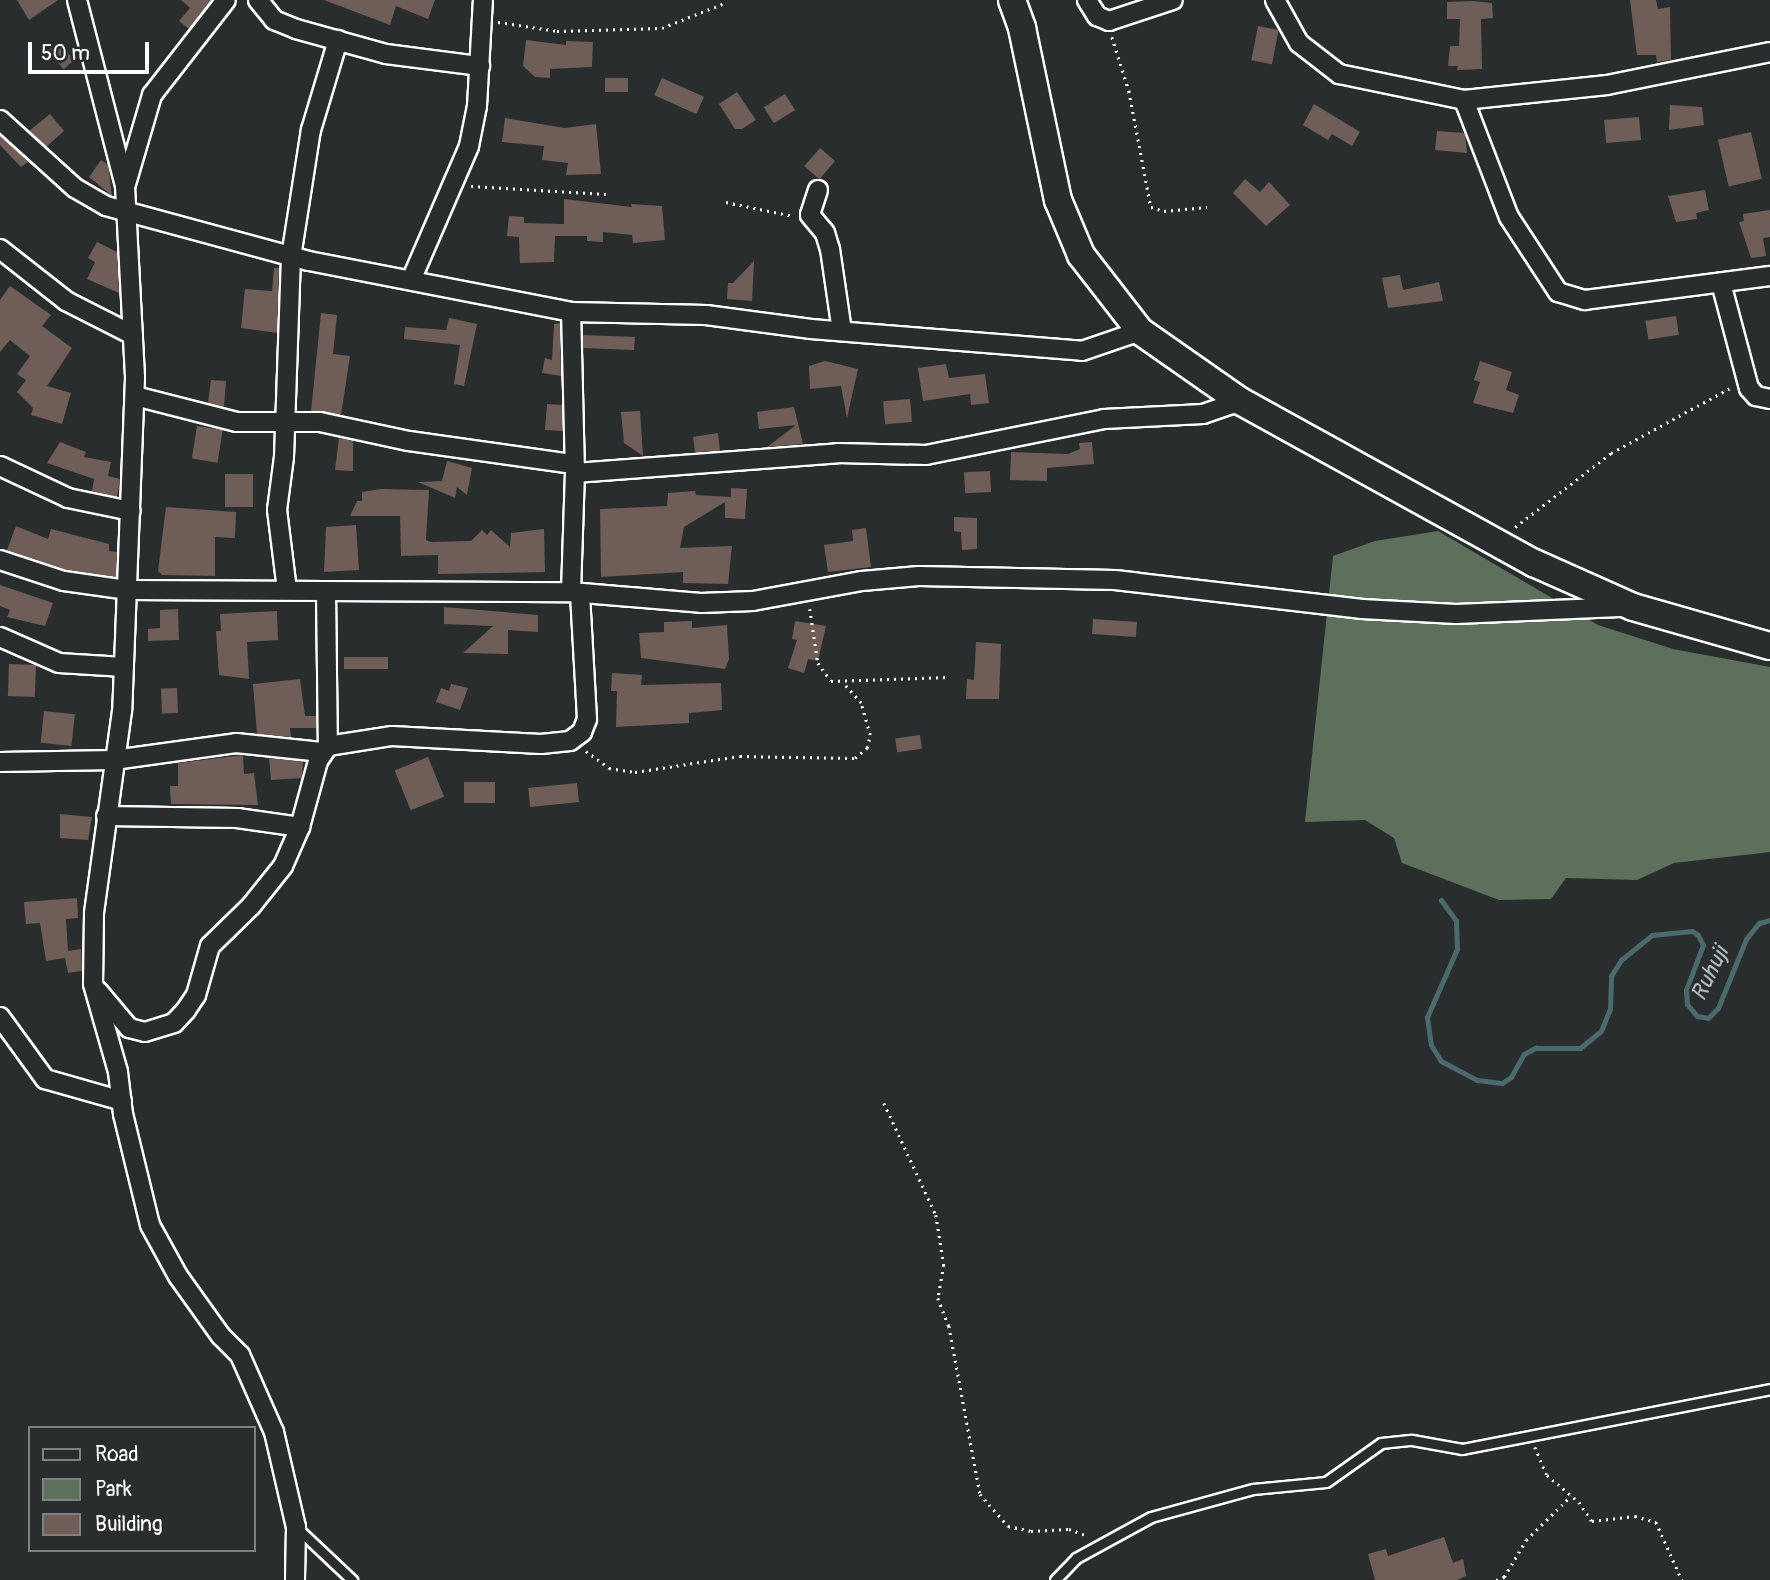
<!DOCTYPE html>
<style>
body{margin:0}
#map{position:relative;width:1770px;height:1580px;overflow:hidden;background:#2a2d2e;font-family:Pangolin,sans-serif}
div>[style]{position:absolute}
.green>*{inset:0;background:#5c705b}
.stream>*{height:5px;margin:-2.5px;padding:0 2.5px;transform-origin:2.5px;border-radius:2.5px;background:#4c6a6d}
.building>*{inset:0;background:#6f5d58;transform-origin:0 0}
.path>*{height:2.5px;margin-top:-1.25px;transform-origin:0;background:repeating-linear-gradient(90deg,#fff 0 2px,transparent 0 7px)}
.roads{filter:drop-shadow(2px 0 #fff) drop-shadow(-2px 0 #fff) drop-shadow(0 2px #fff) drop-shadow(0 -2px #fff)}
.service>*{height:9px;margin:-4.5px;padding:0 4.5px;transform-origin:4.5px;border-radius:4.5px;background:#2a2d2e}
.minor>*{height:18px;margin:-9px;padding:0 9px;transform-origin:9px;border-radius:9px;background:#2a2d2e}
.secondary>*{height:26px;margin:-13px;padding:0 13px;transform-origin:13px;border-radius:13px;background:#2a2d2e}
span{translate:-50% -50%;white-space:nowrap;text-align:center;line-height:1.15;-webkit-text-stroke:5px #2a2d2e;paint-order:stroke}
.water-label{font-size:23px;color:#aebcbd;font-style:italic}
.legend{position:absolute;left:28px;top:1426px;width:228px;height:126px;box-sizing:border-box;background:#2a2d2e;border:2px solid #7f8182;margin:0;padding:9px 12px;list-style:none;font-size:21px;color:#fff}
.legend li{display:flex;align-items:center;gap:14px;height:35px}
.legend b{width:35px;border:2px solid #7f8182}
.scale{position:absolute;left:28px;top:42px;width:121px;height:32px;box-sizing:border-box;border:4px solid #fff;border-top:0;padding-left:9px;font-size:21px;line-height:24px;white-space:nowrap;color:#fff;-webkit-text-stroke:5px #2a2d2e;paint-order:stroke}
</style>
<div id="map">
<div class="green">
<i style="clip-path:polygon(1438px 531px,1598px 625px,1673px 649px,1770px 667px,1770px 852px,1674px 863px,1637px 880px,1566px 878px,1551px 899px,1499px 900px,1402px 863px,1394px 838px,1365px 820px,1305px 822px,1333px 556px,1375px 541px)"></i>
</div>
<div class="stream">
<i style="left:1441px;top:900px;width:26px;rotate:54deg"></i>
<i style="left:1456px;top:921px;width:28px;rotate:88deg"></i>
<i style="left:1457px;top:949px;width:74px;rotate:113.8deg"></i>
<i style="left:1427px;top:1017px;width:28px;rotate:82deg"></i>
<i style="left:1431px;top:1045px;width:19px;rotate:58deg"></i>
<i style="left:1441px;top:1061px;width:41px;rotate:27.8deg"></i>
<i style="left:1477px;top:1080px;width:25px;rotate:7deg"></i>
<i style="left:1502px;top:1083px;width:11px;rotate:-34deg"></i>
<i style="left:1511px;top:1077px;width:26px;rotate:-61deg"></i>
<i style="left:1524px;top:1054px;width:13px;rotate:-29deg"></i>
<i style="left:1535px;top:1048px;width:45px"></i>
<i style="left:1580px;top:1048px;width:27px;rotate:-39deg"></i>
<i style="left:1601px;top:1031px;width:24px;rotate:-68deg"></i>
<i style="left:1610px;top:1009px;width:33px;rotate:-88deg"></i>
<i style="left:1611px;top:976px;width:19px;rotate:-58deg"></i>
<i style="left:1621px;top:960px;width:40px;rotate:-39deg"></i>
<i style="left:1652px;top:935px;width:40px;rotate:-5.7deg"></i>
<i style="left:1692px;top:931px;width:7px;rotate:34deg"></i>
<i style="left:1698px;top:935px;width:11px;rotate:63deg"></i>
<i style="left:1703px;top:945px;width:48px;rotate:110.7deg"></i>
<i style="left:1686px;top:990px;width:14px;rotate:86deg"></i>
<i style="left:1687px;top:1004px;width:16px;rotate:50deg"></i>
<i style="left:1697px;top:1016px;width:11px;rotate:10deg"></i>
<i style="left:1708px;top:1018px;width:14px;rotate:-45deg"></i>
<i style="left:1718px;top:1008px;width:74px;rotate:-67.9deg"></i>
<i style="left:1746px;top:939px;width:21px;rotate:-51deg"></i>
<i style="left:1759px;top:923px;width:11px;rotate:-15deg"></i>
</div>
<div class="building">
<i style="clip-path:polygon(17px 0,58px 0,29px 20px)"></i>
<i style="clip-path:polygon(181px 0,212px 0,189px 29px,179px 21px,190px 8px)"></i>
<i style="clip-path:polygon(324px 0,435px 0,428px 19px,396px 6px,390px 25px)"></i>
<i style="clip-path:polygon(1630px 0,1656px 0,1658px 9px,1670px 7px,1671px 60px,1657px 62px,1656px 55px,1637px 55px)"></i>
<i style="clip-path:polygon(1473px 1px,1492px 3px,1493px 18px,1481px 19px,1482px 69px,1457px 70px,1458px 66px,1448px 66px,1450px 46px,1459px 46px,1460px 19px,1447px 19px,1447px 2px)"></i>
<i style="left:1258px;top:26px;width:21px;height:35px;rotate:11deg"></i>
<i style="clip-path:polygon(526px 40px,566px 45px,566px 41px,593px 42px,592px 67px,550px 69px,550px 78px,535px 77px,523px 66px)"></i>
<i style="left:58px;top:42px;width:24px;height:14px;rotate:48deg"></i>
<i style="left:628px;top:78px;width:14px;height:23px;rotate:90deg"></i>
<i style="left:662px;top:78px;width:46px;height:19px;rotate:24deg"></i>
<i style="clip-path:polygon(737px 92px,756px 120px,742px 129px,735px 129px,719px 104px)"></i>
<i style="left:785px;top:94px;width:19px;height:25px;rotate:58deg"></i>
<i style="clip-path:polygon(1314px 104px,1360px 132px,1352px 146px,1332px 134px,1328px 140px,1303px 125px)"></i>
<i style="clip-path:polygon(1670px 105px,1702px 107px,1704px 125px,1669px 130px)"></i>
<i style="clip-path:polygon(50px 114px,64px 131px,46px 147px,29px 131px)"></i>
<i style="left:1639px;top:117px;width:23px;height:35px;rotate:85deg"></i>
<i style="clip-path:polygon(505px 118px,564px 128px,596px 124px,601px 174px,566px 175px,568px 163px,542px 160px,544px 146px,502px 142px)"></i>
<i style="clip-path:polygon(1437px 131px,1465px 133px,1467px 153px,1435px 150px)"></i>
<i style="left:1751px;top:132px;width:48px;height:34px;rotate:77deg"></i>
<i style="clip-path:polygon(0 135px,29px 161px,21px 167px,0 145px)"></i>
<i style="left:820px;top:148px;width:20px;height:24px;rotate:41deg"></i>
<i style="clip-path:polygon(101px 160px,108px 165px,112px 196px,89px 177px)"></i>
<i style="clip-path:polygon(1245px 179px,1260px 192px,1269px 182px,1290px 205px,1266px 226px,1233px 193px)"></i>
<i style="clip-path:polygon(1705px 190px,1709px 210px,1696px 213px,1697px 219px,1676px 222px,1668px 196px)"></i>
<i style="clip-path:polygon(564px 199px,632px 207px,631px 204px,662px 206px,665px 240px,633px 243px,632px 235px,603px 232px,603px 242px,587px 241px,587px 236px,555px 236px,554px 262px,520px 263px,519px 237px,507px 236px,509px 216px,524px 217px,524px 223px,564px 224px)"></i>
<i style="clip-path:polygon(1770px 210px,1770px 237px,1763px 238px,1766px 256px,1751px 258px,1739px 222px,1744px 221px,1743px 214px)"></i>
<i style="clip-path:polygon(97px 242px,117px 252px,119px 293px,87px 279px,95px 262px,88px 258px)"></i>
<i style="clip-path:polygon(754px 261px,752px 301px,727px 299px,728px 283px,733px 283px)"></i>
<i style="clip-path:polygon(274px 268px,279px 268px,277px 333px,241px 328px,245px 289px,272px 291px)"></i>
<i style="clip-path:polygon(1400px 275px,1403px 290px,1439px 282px,1443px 301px,1388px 308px,1382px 278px)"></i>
<i style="clip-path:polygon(10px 286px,51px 315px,42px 326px,72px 348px,47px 386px,71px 393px,62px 424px,31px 415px,33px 408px,17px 392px,26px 380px,17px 374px,30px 356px,10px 340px,0 352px,0 300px)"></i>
<i style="clip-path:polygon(321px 313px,337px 315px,333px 354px,350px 356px,341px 415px,311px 411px)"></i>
<i style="left:1676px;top:316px;width:19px;height:31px;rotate:81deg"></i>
<i style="clip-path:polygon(449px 318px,477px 324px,464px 386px,454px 384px,460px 345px,404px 339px,405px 327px,446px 330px)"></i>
<i style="clip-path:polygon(560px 323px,561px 376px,542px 373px,545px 358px,552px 360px,554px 324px)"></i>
<i style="clip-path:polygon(583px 335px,635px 337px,634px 350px,584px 348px,583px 352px)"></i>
<i style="clip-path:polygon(825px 361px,858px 369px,847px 418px,841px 386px,810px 389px,809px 366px)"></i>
<i style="clip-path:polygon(1480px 361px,1512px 372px,1506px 390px,1519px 395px,1513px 413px,1473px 403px,1480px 382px,1474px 380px)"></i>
<i style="clip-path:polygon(946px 364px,949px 378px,985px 374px,989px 403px,971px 405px,970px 394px,923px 401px,918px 368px)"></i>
<i style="clip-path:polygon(211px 380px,226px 381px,224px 407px,208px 403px)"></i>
<i style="left:910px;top:399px;width:23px;height:27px;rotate:85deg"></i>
<i style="clip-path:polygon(547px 404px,562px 405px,563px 431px,545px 430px)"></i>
<i style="clip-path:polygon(794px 407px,803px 444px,767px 447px,796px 425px,759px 429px,757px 412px)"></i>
<i style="clip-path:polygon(640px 411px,643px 456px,624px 443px,621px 412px)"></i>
<i style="left:197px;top:426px;width:26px;height:33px;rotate:9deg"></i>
<i style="clip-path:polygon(718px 433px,720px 451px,695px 452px,693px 437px)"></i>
<i style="clip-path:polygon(339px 438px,353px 441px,353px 471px,335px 470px)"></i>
<i style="clip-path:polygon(60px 442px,86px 452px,84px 457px,111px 462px,108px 476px,120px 479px,117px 497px,92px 491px,94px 479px,47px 463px)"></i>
<i style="clip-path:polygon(1092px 442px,1094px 464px,1047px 468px,1047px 481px,1010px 480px,1011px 452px,1068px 454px,1080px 449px,1079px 443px)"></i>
<i style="clip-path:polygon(447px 461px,472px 468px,467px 495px,457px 487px,455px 498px,418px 482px,442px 481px)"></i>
<i style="left:990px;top:471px;width:21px;height:26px;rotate:87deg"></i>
<i style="left:225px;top:474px;width:28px;height:33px"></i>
<i style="clip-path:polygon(731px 488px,747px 489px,745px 519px,725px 518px,725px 502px,684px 527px,680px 548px,732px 546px,728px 584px,683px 583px,683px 572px,601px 577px,600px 509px,667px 506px,668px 493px,695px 491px,696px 495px,731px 497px)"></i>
<i style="clip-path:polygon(381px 489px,429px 490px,426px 540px,431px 542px,471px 541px,482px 530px,487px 535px,491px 530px,510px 547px,511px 533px,544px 529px,545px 572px,438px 574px,438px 555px,401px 556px,400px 516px,350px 516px,357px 501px,362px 501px,362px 492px)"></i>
<i style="clip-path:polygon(166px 507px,236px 512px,235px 538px,215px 537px,215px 576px,162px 575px,158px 571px)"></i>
<i style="clip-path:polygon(954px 517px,977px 518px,977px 549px,962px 550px,961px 532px,954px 531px)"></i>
<i style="clip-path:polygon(356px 525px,359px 570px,324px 572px,326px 527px)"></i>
<i style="clip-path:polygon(16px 526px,48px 539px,51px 529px,109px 544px,109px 551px,117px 552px,116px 577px,67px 570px,7px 550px)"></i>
<i style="clip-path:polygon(866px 528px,871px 567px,828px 572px,824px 545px,853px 541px,852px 530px)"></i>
<i style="clip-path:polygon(0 585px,53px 603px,45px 626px,7px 617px,10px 610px,0 606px)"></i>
<i style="clip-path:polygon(444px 607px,538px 615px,538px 632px,508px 630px,508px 654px,463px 653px,493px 626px,444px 624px)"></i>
<i style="clip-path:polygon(178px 609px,179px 640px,148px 641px,148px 629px,160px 628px,160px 610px)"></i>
<i style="clip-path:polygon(277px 611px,278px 640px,247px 642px,249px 679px,219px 675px,216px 631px,221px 631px,220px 614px)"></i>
<i style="left:1093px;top:619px;width:44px;height:15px;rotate:4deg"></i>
<i style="clip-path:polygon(692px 621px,692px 628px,727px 625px,729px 659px,725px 669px,641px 658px,639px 633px,664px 632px,664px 622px)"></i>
<i style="clip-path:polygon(795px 621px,826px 626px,818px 661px,808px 659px,804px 673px,788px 668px,797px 640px,792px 639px)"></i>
<i style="clip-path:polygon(976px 642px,1001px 644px,999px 699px,966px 699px,967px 679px,974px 680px)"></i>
<i style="left:388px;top:657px;width:12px;height:44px;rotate:90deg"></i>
<i style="left:9px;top:664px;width:27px;height:32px;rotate:2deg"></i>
<i style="clip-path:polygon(612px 673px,642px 675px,641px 685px,721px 683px,722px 710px,689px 713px,689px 723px,616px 727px,617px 691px,611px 691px)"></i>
<i style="clip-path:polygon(300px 679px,305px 716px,316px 716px,316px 728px,290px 728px,291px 737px,257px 734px,253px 684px)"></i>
<i style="clip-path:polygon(451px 684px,468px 688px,460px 710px,436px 702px,441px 688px,449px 691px)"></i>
<i style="left:177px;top:688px;width:25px;height:16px;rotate:88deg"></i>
<i style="left:44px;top:711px;width:31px;height:32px;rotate:6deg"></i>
<i style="left:920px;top:735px;width:14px;height:25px;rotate:82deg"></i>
<i style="clip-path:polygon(243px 755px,244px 774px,254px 773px,258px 805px,171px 804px,170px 786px,178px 786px,178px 763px)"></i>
<i style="left:428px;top:757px;width:43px;height:36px;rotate:68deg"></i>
<i style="clip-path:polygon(269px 758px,303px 761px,302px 778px,271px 780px)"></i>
<i style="left:464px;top:782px;width:31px;height:21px"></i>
<i style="left:577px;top:783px;width:19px;height:49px;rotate:84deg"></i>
<i style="clip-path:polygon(60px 814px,92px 817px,88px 840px,60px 838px)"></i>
<i style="clip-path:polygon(77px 898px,78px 918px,66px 919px,68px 951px,81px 949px,82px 971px,68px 973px,65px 958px,46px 961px,40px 923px,26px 924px,24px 902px)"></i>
<i style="clip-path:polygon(1444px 1537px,1453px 1563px,1463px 1559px,1466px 1576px,1457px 1580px,1375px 1580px,1368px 1554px,1386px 1549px,1388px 1556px)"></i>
</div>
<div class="path">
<i style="left:498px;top:22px;width:60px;rotate:8.7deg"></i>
<i style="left:557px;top:31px;width:105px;rotate:-1.6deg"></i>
<i style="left:662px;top:28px;width:65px;rotate:-21.8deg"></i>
<i style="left:1112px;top:37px;width:57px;rotate:72.5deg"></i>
<i style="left:1129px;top:91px;width:118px;rotate:79.3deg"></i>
<i style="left:1151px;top:207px;width:14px;rotate:17deg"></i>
<i style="left:1164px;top:211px;width:43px;rotate:-5.3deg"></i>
<i style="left:471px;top:186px;width:135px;rotate:3.4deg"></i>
<i style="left:726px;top:202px;width:68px;rotate:11.8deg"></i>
<i style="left:1515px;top:527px;width:121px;rotate:-37.6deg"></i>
<i style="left:1611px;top:453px;width:138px;rotate:-28.6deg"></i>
<i style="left:810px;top:609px;width:55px;rotate:81.6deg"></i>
<i style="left:818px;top:663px;width:22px;rotate:54deg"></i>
<i style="left:831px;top:681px;width:118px;rotate:-1.9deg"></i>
<i style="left:586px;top:751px;width:29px;rotate:36deg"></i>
<i style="left:609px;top:768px;width:26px;rotate:9deg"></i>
<i style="left:635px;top:772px;width:106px;rotate:-8.7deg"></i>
<i style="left:740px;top:756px;width:115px;rotate:1deg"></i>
<i style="left:855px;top:758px;width:16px;rotate:-40deg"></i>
<i style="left:867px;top:748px;width:13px;rotate:-77deg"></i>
<i style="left:870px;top:735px;width:33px;rotate:-106deg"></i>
<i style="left:861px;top:703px;width:27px;rotate:-132deg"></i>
<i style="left:884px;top:1103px;width:123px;rotate:65.1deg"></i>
<i style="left:936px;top:1215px;width:51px;rotate:80.9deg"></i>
<i style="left:944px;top:1265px;width:34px;rotate:100deg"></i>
<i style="left:938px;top:1298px;width:30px;rotate:69deg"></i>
<i style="left:949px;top:1326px;width:171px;rotate:79.5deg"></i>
<i style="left:980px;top:1494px;width:43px;rotate:48.8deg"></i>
<i style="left:1008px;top:1526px;width:24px;rotate:12deg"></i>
<i style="left:1031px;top:1531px;width:38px;rotate:-3deg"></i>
<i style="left:1069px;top:1529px;width:20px;rotate:20deg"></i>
<i style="left:1535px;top:1447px;width:30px;rotate:67deg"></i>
<i style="left:1547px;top:1475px;width:42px;rotate:40.2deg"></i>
<i style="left:1579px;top:1502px;width:23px;rotate:56deg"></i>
<i style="left:1592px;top:1521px;width:43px;rotate:-6.6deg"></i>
<i style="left:1635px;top:1516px;width:22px;rotate:16deg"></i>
<i style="left:1656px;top:1522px;width:64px;rotate:65.9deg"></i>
<i style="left:1496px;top:1580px;width:9px;rotate:-21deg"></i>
<i style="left:1504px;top:1577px;width:43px;rotate:-59.3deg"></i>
<i style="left:1526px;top:1540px;width:63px;rotate:-44.4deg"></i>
</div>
<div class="roads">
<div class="service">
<i style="left:297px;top:1528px;width:76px;rotate:43.4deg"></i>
<i style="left:1055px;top:1580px;width:30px;rotate:-46deg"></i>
<i style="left:1076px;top:1558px;width:85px;rotate:-28.7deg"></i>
<i style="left:1151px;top:1517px;width:106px;rotate:-15.4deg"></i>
<i style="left:1253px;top:1489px;width:73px;rotate:-5.5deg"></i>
<i style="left:1326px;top:1482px;width:67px;rotate:-35.3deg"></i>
<i style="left:1381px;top:1443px;width:31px;rotate:-6deg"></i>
<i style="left:1412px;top:1440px;width:51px;rotate:10.2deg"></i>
<i style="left:1462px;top:1449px;width:314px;rotate:-11deg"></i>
</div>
<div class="minor">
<i style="left:77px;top:0;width:192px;rotate:75.5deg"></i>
<i style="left:125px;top:186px;width:192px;rotate:87deg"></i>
<i style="left:135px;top:378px;width:333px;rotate:92.2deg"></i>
<i style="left:122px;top:711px;width:205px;rotate:97.9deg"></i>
<i style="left:94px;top:914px;width:70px;rotate:90.8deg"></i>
<i style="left:93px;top:984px;width:91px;rotate:74.1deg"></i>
<i style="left:118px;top:1072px;width:42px;rotate:83.2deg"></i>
<i style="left:123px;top:1114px;width:114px;rotate:76.3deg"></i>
<i style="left:150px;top:1225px;width:58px;rotate:61.2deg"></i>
<i style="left:178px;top:1276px;width:74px;rotate:54.4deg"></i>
<i style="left:221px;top:1336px;width:27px;rotate:45deg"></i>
<i style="left:240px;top:1355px;width:84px;rotate:66.2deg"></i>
<i style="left:274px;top:1432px;width:98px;rotate:77deg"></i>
<i style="left:296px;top:1527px;width:53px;rotate:91.1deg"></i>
<i style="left:258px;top:0;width:26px;rotate:51deg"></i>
<i style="left:274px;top:20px;width:24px;rotate:22deg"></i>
<i style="left:296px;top:29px;width:93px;rotate:15.5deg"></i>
<i style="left:386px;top:54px;width:95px;rotate:7.3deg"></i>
<i style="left:1087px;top:0;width:19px;rotate:58deg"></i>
<i style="left:1097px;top:16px;width:13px;rotate:23deg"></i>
<i style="left:1109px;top:21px;width:67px;rotate:-18.2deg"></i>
<i style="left:1275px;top:0;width:49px;rotate:60.8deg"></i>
<i style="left:1299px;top:43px;width:51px;rotate:37.8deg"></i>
<i style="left:1339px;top:74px;width:128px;rotate:11.7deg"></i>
<i style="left:1464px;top:100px;width:144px;rotate:-6deg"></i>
<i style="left:1607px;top:85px;width:166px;rotate:-11.4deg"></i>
<i style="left:1464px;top:100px;width:125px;rotate:69deg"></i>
<i style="left:1509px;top:217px;width:90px;rotate:56.8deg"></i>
<i style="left:1558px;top:292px;width:28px;rotate:17deg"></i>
<i style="left:1585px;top:300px;width:187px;rotate:-7.4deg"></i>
<i style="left:0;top:120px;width:101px;rotate:42.2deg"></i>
<i style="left:75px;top:188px;width:36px;rotate:30deg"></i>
<i style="left:106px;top:206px;width:210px;rotate:15.2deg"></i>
<i style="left:309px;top:261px;width:267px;rotate:11deg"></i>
<i style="left:571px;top:312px;width:135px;rotate:1.3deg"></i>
<i style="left:706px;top:315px;width:106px;rotate:7.6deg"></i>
<i style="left:811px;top:329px;width:272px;rotate:4.6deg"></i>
<i style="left:1082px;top:351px;width:61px;rotate:-19deg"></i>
<i style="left:126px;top:184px;width:93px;rotate:-73.7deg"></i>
<i style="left:152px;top:95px;width:120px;rotate:-52.1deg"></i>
<i style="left:818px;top:190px;width:26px;rotate:108deg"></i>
<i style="left:810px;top:215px;width:23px;rotate:50deg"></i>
<i style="left:825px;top:233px;width:17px;rotate:73deg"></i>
<i style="left:830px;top:249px;width:83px;rotate:81.7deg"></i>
<i style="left:0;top:249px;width:84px;rotate:38.2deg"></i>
<i style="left:66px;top:301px;width:75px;rotate:26.9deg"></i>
<i style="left:412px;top:278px;width:144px;rotate:-66.6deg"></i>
<i style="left:469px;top:146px;width:41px;rotate:-78.7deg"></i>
<i style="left:477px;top:106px;width:106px;rotate:-86.8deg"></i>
<i style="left:1721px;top:283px;width:109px;rotate:75.1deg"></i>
<i style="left:1749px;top:388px;width:11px;rotate:49deg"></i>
<i style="left:1756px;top:396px;width:14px;rotate:12deg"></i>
<i style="left:135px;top:396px;width:105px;rotate:14.3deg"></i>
<i style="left:237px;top:422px;width:83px"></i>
<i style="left:320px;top:422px;width:91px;rotate:12.1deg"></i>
<i style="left:409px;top:441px;width:166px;rotate:8deg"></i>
<i style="left:0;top:466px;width:75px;rotate:25.2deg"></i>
<i style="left:68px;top:498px;width:64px;rotate:11.7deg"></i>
<i style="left:575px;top:473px;width:264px;rotate:-4.3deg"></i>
<i style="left:838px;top:453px;width:88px;rotate:1.3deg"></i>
<i style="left:926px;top:455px;width:182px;rotate:-11.4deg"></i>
<i style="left:1104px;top:419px;width:99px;rotate:-2.9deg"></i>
<i style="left:1203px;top:414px;width:39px;rotate:-19deg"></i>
<i style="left:0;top:560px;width:67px;rotate:18.2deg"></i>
<i style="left:64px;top:581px;width:65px;rotate:8deg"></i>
<i style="left:128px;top:590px;width:443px;rotate:0.3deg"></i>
<i style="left:571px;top:592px;width:130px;rotate:4.8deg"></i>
<i style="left:701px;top:603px;width:52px;rotate:-2.2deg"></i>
<i style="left:753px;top:601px;width:111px;rotate:-10.4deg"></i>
<i style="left:862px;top:581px;width:57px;rotate:-5deg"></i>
<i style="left:919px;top:576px;width:196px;rotate:1.2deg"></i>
<i style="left:1115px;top:580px;width:249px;rotate:6.7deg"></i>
<i style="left:1362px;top:609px;width:94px;rotate:3deg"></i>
<i style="left:1456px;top:614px;width:170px;rotate:-2.4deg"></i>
<i style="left:287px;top:590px;width:81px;rotate:-97.1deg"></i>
<i style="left:277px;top:510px;width:53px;rotate:-82.5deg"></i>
<i style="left:284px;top:457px;width:200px;rotate:-88deg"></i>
<i style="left:291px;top:257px;width:129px;rotate:-81.1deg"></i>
<i style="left:311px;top:130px;width:94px;rotate:-73.3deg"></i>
<i style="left:326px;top:591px;width:155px;rotate:89.3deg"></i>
<i style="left:571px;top:592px;width:119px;rotate:-88.1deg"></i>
<i style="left:575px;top:473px;width:161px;rotate:-91.4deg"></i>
<i style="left:0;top:637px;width:64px;rotate:23.8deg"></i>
<i style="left:59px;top:663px;width:65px;rotate:3.5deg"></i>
<i style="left:0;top:762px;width:114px;rotate:-1deg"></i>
<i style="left:114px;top:760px;width:123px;rotate:-7.9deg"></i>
<i style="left:236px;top:743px;width:86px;rotate:6deg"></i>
<i style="left:106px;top:816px;width:131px;rotate:0.9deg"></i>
<i style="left:237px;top:818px;width:64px;rotate:8.1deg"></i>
<i style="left:98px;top:991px;width:48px;rotate:50deg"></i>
<i style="left:129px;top:1028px;width:16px;rotate:14deg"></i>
<i style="left:145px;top:1032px;width:30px;rotate:-17deg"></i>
<i style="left:174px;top:1023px;width:18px;rotate:-47deg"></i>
<i style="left:186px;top:1010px;width:18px;rotate:-56deg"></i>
<i style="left:196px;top:995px;width:51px;rotate:-74.1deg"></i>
<i style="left:210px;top:946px;width:57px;rotate:-44.3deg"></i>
<i style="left:251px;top:906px;width:51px;rotate:-51.3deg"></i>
<i style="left:283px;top:866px;width:43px;rotate:-66.4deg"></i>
<i style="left:300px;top:827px;width:68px;rotate:-74.7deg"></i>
<i style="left:318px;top:761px;width:18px;rotate:-56deg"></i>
<i style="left:328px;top:746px;width:65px;rotate:-8.9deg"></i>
<i style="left:392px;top:736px;width:149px;rotate:3.1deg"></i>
<i style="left:541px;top:744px;width:29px;rotate:-6deg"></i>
<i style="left:570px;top:741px;width:15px;rotate:-37deg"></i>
<i style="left:582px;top:732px;width:14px;rotate:-69deg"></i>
<i style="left:587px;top:719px;width:125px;rotate:-93.2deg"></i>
<i style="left:0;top:1017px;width:77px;rotate:54deg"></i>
<i style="left:45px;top:1079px;width:80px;rotate:15.9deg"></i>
</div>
<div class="secondary">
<i style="left:1012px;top:0;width:30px;rotate:70deg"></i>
<i style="left:1022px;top:28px;width:176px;rotate:78.2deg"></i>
<i style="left:1058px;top:200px;width:60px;rotate:67.3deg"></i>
<i style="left:1081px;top:255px;width:96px;rotate:52.2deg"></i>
<i style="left:1140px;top:331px;width:122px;rotate:35deg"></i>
<i style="left:1240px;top:401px;width:336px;rotate:28.9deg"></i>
<i style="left:1534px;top:563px;width:108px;rotate:24deg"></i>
<i style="left:1633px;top:607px;width:142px;rotate:15.9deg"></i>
</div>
</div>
<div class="water-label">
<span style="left:1710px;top:974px;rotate:-64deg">Ruhuji</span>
</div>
<ul class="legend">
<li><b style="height:9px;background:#2a2d2e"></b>Road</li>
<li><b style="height:19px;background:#5c705b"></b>Park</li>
<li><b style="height:19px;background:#6f5d58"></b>Building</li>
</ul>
<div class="scale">50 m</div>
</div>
